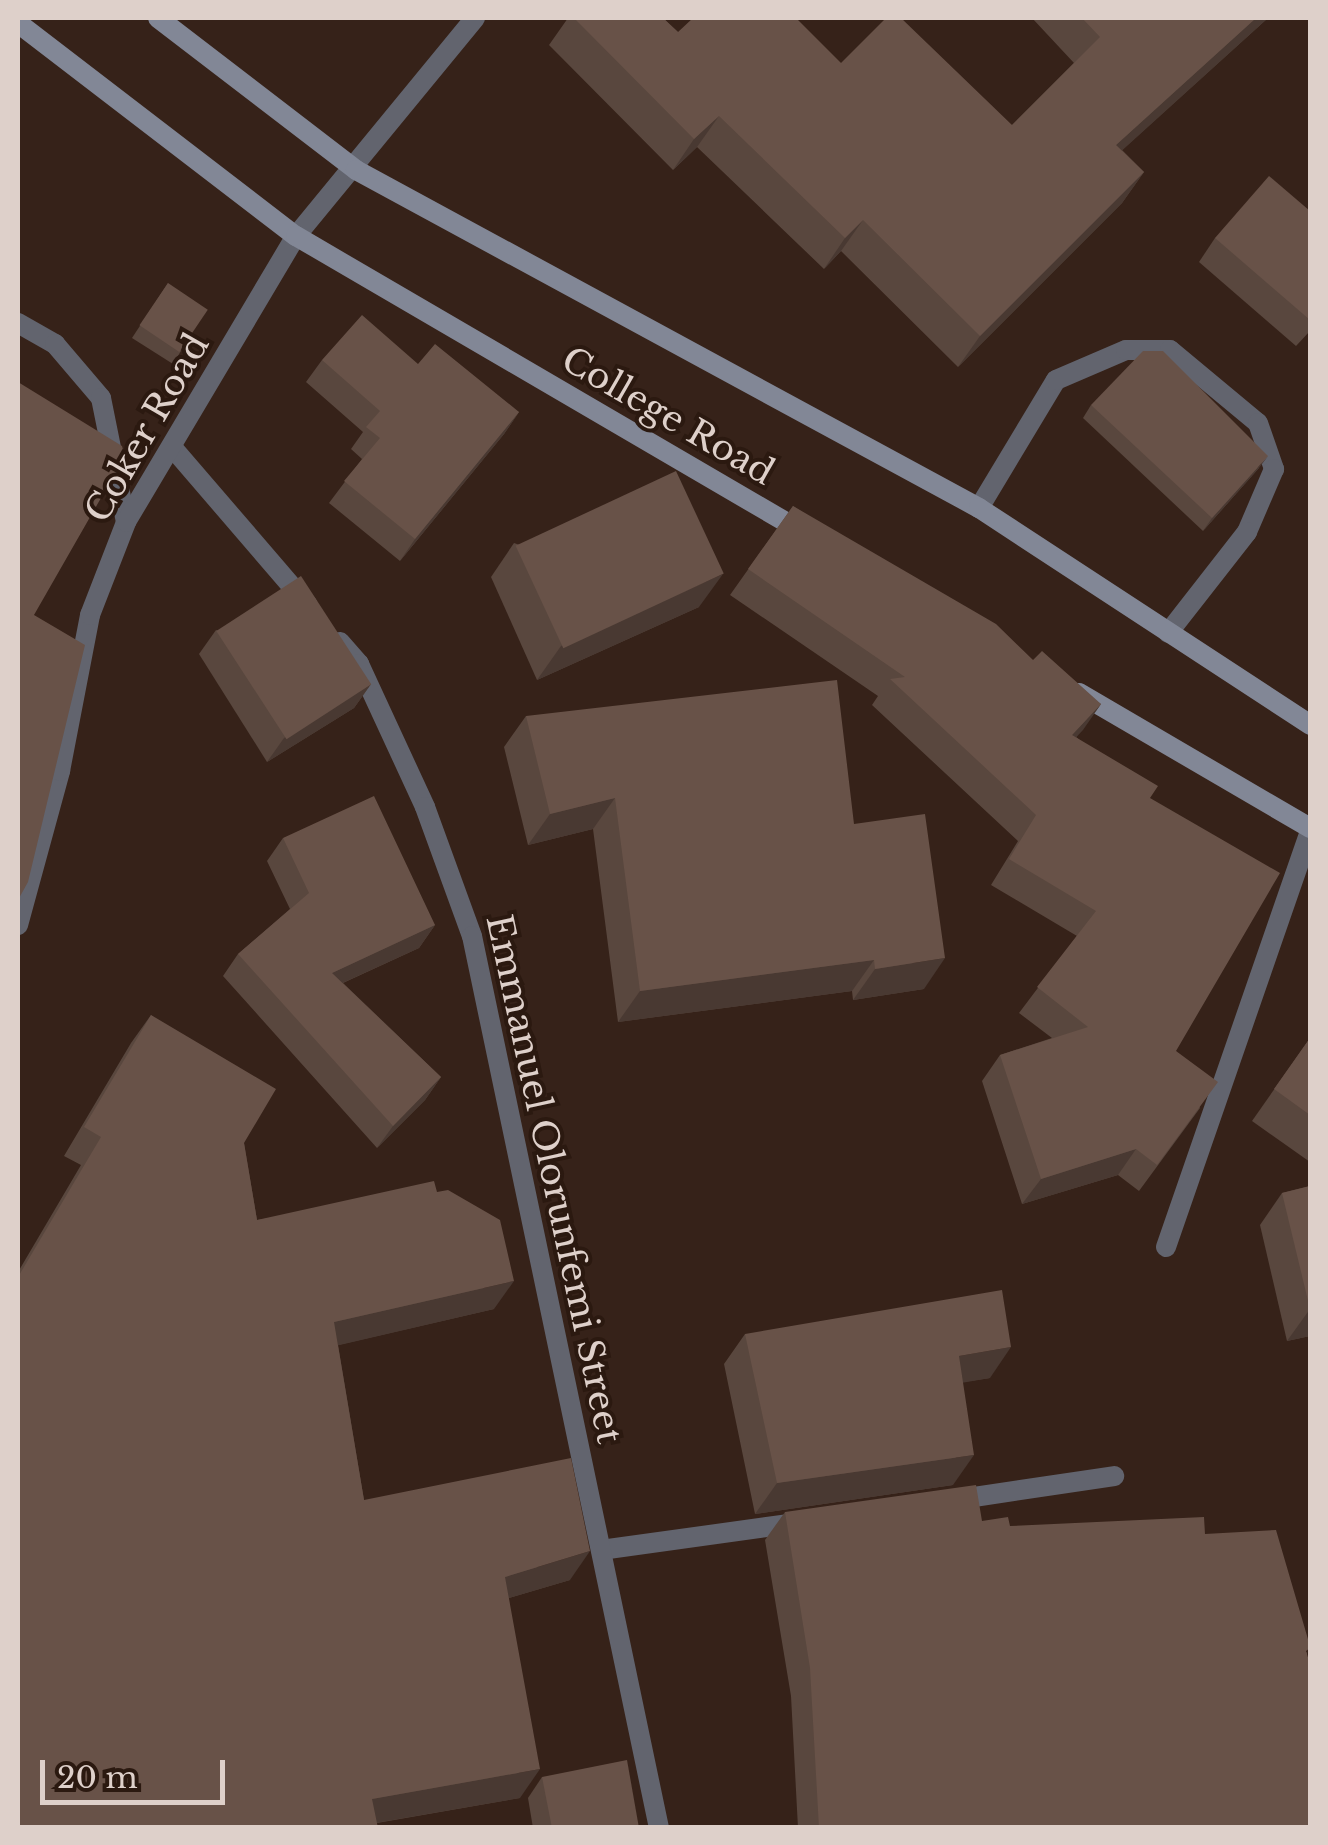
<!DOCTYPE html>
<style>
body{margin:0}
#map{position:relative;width:1328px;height:1845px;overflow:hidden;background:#362219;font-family:"Libre Baskerville",serif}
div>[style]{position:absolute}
.service>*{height:20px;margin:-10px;padding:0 10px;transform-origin:10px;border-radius:10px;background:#62646e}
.minor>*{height:20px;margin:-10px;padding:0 10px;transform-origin:10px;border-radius:10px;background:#62646e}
.secondary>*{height:20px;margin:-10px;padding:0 10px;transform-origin:10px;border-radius:10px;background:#828796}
.wall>*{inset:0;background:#59473e}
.shaded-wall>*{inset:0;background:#493932}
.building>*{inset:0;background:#685248;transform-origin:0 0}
span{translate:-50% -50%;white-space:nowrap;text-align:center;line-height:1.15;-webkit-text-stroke:8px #2b1910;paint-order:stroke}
.street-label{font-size:35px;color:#ded0ca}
.frame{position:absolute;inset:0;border:20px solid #ded0ca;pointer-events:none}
.scale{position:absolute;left:40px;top:1760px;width:185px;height:45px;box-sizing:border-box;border:5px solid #ded0ca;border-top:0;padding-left:12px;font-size:30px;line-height:35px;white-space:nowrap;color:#ded0ca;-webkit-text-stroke:8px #2b1910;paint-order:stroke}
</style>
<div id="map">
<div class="service">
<i style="left:18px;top:323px;width:43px;rotate:29.6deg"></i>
<i style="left:55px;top:344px;width:71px;rotate:49.6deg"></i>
<i style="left:101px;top:398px;width:126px;rotate:78.6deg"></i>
<i style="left:979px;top:508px;width:149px;rotate:-59deg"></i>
<i style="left:1056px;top:380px;width:76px;rotate:-23.2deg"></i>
<i style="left:1126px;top:350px;width:44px"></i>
<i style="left:1170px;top:350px;width:114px;rotate:39.7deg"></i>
<i style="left:1258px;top:423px;width:49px;rotate:70.8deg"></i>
<i style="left:1274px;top:469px;width:69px;rotate:113.2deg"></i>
<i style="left:1247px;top:532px;width:128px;rotate:128deg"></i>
<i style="left:1166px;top:1247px;width:439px;rotate:-70.9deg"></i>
<i style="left:954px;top:1500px;width:162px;rotate:-8.5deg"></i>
<i style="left:601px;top:1550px;width:203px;rotate:-7.9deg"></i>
</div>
<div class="minor">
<i style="left:172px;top:447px;width:208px;rotate:49.3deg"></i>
<i style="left:340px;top:642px;width:29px;rotate:49deg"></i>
<i style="left:359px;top:664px;width:157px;rotate:65.2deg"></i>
<i style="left:425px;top:807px;width:137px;rotate:70deg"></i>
<i style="left:472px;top:936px;width:911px;rotate:78.16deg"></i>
<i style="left:18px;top:925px;width:160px;rotate:-74.7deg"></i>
<i style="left:60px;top:771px;width:159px;rotate:-79.1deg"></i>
<i style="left:90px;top:615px;width:100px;rotate:-68.8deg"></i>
<i style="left:126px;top:522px;width:333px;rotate:-59.3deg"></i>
<i style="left:296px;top:236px;width:282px;rotate:-50.6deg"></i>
</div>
<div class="secondary">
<i style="left:158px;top:18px;width:250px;rotate:37.5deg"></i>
<i style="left:356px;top:170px;width:709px;rotate:28.48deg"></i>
<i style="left:979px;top:508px;width:396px;rotate:33.2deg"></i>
<i style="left:18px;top:23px;width:350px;rotate:37.5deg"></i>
<i style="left:296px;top:236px;width:587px;rotate:30.28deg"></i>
<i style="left:1079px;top:693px;width:268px;rotate:30.3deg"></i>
</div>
<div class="wall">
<i style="clip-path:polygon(568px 18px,663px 18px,678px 32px,841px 63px,1012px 125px,1074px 63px,1032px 18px,1268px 18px,1122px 150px,1144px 172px,1122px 203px,958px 367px,841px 251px,824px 269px,697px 147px,673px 170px,549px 45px)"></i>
<i style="clip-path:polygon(1310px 211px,1310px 331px,1296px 346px,1199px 262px,1215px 238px)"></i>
<i style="clip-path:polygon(168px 283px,181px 351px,173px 364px,132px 338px)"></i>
<i style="clip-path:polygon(322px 360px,418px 364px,519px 412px,504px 434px,400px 561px,329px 503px,362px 459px,351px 449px,363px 432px,306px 382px)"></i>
<i style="clip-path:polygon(1091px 405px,1259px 468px,1203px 531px,1083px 418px)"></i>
<i style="clip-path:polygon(793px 506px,1101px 704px,1076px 737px,1150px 798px,1176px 1051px,1200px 1108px,1139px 1191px,1118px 1175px,1022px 1204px,982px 1081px,1000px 1055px,1052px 1038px,1019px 1013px,1077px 936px,991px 885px,1018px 841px,872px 705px,878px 696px,730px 595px)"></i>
<i style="clip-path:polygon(514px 543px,699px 607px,537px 680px,491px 577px)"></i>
<i style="clip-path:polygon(216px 630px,371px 684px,354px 708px,267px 762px,199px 654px)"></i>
<i style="clip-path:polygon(526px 716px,854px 824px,924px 989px,853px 1000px,852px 991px,618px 1022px,593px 829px,528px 845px,504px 747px)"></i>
<i style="clip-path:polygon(283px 838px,435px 925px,419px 948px,343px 983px,441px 1077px,425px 1100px,377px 1148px,223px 976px,238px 954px,290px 909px,267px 861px)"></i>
<i style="clip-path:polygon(151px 1015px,244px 1143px,257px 1220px,437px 1192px,494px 1309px,338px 1345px,364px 1500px,570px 1580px,509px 1598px,520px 1798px,377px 1823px,18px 1828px,18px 1272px,81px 1165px,64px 1156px,131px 1043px)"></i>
<i style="clip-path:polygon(1310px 1038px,1310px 1162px,1252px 1121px)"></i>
<i style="clip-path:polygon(1310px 1186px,1310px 1336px,1287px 1341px,1260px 1225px,1282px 1193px)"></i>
<i style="clip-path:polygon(745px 1334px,990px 1378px,963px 1382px,953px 1485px,755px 1514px,724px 1364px)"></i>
<i style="clip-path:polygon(785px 1512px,982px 1521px,1010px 1526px,1205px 1534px,1307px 1653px,1310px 1828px,798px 1828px,791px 1696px,765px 1540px)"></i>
<i style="clip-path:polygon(542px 1777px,639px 1828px,533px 1828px,528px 1798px)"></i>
</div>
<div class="shaded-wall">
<i style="clip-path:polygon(1256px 18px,1268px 18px,1095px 175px,1116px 145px)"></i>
<i style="clip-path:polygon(719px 116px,697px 147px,673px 170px,694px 139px)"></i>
<i style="clip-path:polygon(1144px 172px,1122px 203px,958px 367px,980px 336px)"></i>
<i style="clip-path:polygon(863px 220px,841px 251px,824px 269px,845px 238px)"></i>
<i style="clip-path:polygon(519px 412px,504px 434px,400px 561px,415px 539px)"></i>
<i style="clip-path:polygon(1268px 456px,1259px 468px,1203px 531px,1212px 518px)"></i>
<i style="clip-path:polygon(723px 574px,699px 607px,537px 680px,561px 646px)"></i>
<i style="clip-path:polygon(371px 684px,354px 708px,267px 762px,284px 738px)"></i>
<i style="clip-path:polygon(1101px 704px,1083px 730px,1054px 761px,1072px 735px)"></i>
<i style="clip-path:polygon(615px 798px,593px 829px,528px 845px,550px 814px)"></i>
<i style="clip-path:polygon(435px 925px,419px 948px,316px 995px,332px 973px)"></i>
<i style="clip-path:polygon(945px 958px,924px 989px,853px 1000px,875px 969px)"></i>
<i style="clip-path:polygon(874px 960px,852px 991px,618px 1022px,640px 991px)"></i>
<i style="clip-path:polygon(441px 1077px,425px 1100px,377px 1148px,393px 1126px)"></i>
<i style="clip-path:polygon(1136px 1149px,1118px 1175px,1022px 1204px,1041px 1179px)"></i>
<i style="clip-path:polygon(514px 1281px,494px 1309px,314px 1351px,334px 1322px)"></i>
<i style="clip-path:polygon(1310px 1309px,1310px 1336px,1287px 1341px)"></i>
<i style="clip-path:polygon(1011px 1347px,990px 1378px,938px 1387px,959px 1356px)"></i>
<i style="clip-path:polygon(974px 1455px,953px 1485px,755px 1514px,777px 1483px)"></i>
<i style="clip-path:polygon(590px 1551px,570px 1580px,485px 1605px,505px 1577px)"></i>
<i style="clip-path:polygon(540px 1769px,520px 1798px,352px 1827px,372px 1799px)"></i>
</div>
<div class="building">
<i style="clip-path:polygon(574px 18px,663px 18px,678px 32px,693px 18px,796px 18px,841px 63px,886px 18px,901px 18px,1012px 125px,1100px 37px,1082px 18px,1256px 18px,1116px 145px,1144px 172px,980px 336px,863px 220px,845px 238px,719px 116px,694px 139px)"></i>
<i style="clip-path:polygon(1269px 176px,1310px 211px,1310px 320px,1215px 238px)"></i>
<i style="left:168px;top:283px;width:48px;height:51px;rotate:34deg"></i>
<i style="clip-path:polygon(362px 315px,418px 364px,435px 344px,519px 412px,415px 539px,344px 481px,380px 438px,366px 427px,380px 411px,322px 360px)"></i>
<i style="clip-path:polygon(1143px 351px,1163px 351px,1268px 456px,1212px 518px,1091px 405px)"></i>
<i style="clip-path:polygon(18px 382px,122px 446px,125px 456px,34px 615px,85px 645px,28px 882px,18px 900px)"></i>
<i style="left:676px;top:471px;width:113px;height:177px;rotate:65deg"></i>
<i style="clip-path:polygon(793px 506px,996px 624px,1033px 660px,1042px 651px,1101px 704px,1072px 735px,1158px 786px,1150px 798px,1280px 873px,1176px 1051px,1218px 1082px,1157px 1165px,1136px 1149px,1041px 1179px,1000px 1055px,1088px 1027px,1037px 987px,1096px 911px,1009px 859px,1036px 815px,890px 679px,905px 677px,748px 569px)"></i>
<i style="left:301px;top:576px;width:129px;height:101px;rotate:57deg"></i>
<i style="clip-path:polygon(837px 680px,854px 824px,925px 814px,945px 958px,875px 969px,874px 960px,640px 991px,615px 798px,550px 814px,526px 716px)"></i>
<i style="clip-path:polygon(374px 796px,435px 925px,332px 973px,441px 1077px,393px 1126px,238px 954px,309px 893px,283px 838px)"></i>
<i style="clip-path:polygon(151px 1015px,276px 1089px,244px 1143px,257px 1220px,434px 1181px,437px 1192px,448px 1190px,500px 1220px,514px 1281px,334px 1322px,364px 1500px,571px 1458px,590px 1551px,505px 1577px,540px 1769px,372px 1799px,378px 1828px,18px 1828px,18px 1277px,101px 1137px,84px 1127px)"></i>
<i style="clip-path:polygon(1310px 1038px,1310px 1115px,1274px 1089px)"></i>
<i style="clip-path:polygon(1310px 1186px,1310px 1309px,1282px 1193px)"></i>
<i style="clip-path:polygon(1002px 1290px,1011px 1347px,959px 1356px,974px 1455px,777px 1483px,745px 1334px)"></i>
<i style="clip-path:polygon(976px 1485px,982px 1521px,1008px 1517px,1010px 1526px,1204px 1517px,1205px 1534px,1276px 1530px,1310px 1646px,1310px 1648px,1306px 1651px,1310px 1664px,1310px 1828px,819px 1828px,810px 1668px,785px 1512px)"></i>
<i style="clip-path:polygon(627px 1760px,639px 1828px,552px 1828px,542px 1777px)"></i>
</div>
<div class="street-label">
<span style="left:668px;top:416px;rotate:30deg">College Road</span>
<span style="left:147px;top:428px;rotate:-60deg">Coker Road</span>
<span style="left:554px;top:1179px;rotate:78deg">Emmanuel Olorunfemi Street</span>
</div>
<div class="frame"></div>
<div class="scale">20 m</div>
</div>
